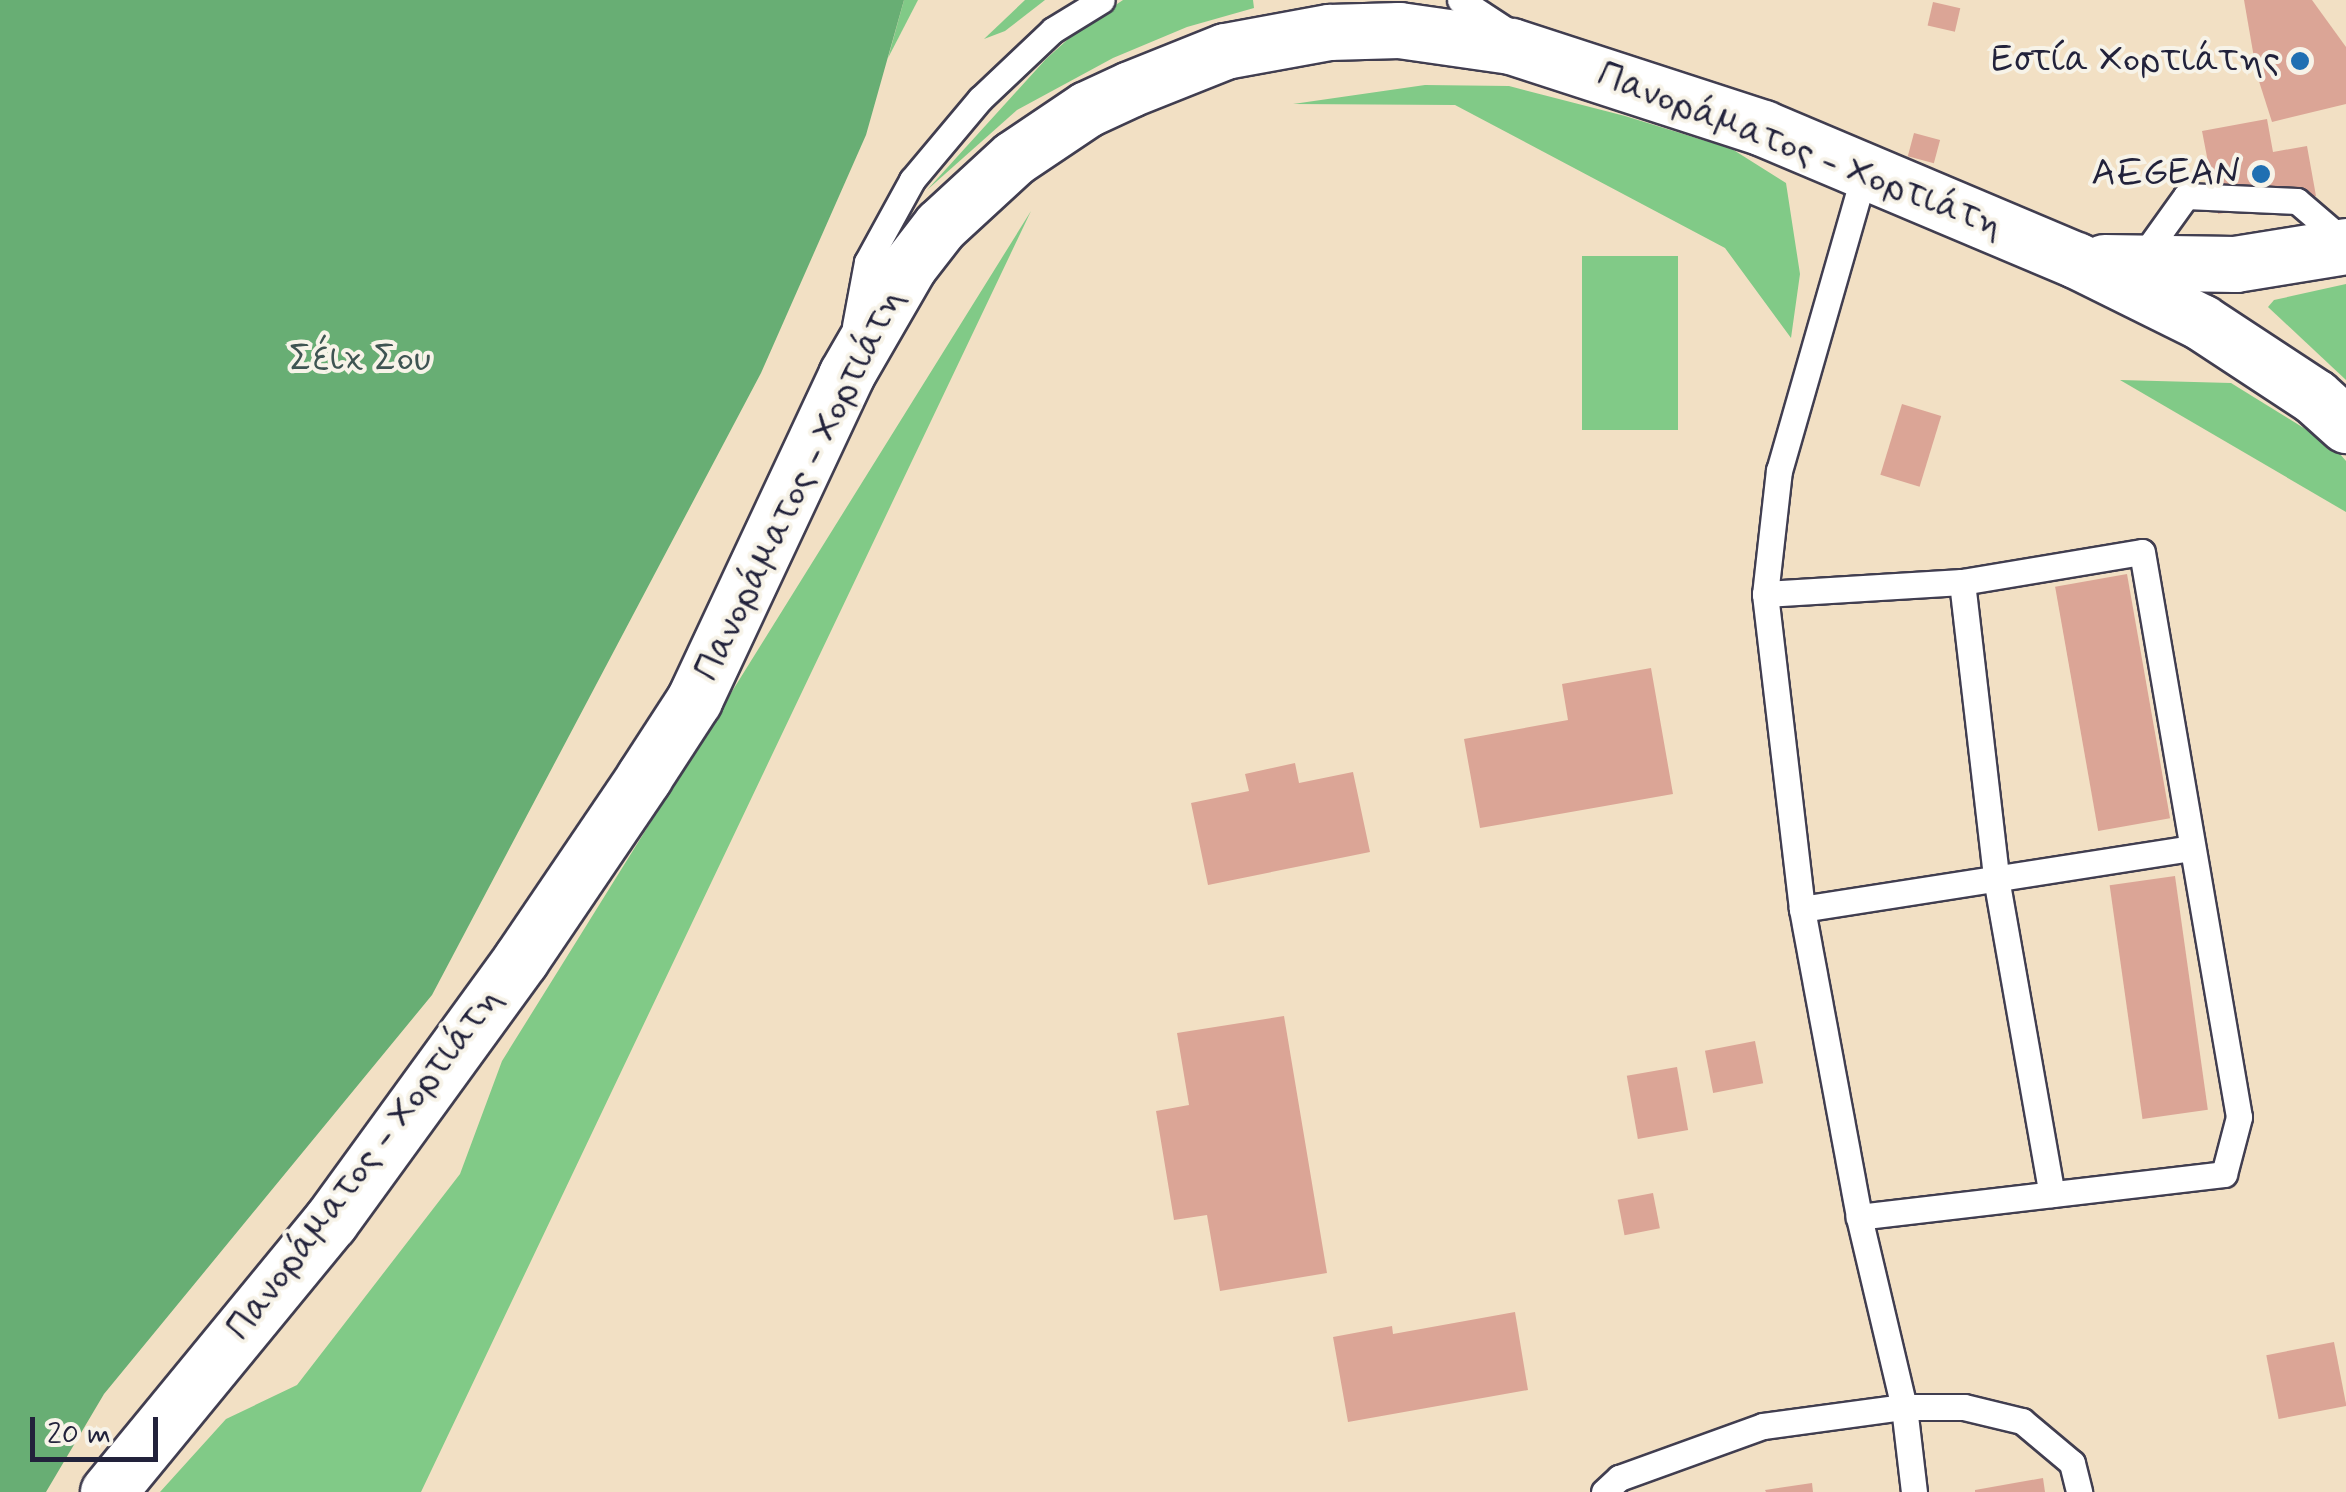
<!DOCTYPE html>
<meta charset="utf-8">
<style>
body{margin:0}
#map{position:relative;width:2346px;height:1492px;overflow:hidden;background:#f2e0c4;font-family:Mynerve,sans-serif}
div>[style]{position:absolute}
.green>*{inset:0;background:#81ca87;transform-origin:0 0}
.forest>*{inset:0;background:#68ae74}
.building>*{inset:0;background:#dba596;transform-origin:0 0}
.roads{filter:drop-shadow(2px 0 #413e50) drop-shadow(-2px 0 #413e50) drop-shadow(0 2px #413e50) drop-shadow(0 -2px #413e50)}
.lane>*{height:25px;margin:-12.5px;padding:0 12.5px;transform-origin:12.5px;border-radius:12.5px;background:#fff}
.secondary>*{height:55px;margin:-27.5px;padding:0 27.5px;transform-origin:27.5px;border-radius:27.5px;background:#fff}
.dots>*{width:28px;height:28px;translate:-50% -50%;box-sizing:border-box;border:5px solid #f7f3e8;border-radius:50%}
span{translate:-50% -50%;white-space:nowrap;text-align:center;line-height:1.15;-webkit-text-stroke:8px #f7f3e8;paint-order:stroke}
.poi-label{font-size:38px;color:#22223b}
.right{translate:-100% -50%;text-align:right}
.street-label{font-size:38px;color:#22223b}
.park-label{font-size:38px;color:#3e5452}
.scale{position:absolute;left:30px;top:1417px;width:128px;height:45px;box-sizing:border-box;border:5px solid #22223b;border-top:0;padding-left:12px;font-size:30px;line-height:35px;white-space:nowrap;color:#22223b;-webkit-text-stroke:8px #f7f3e8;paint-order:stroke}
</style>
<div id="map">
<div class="green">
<i style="clip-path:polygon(904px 0,918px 0,888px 58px)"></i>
<i style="clip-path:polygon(1025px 0,1045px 0,1005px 31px,984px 39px)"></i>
<i style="clip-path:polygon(1123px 0,1253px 0,1254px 8px,1187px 27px,1113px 58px,1017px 110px,927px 190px,1046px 59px,1077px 31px)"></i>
<i style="clip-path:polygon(1425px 85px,1509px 86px,1625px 116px,1732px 149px,1786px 183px,1800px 274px,1791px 338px,1725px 248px,1455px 105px,1293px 104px)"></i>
<i style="clip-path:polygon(1031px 211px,421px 1492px,160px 1492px,226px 1419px,297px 1385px,460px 1174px,502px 1061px)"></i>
<i style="left:1582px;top:256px;width:96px;height:174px"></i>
<i style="clip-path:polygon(2346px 284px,2346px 380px,2268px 307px,2274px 300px)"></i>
<i style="clip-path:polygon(2120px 380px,2231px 383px,2333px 446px,2346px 461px,2346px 512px)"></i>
</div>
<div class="forest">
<i style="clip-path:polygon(0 0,904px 0,866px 135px,761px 373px,432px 995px,104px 1394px,46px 1492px,0 1492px)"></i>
</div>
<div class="building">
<i style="clip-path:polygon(2244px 0,2312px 0,2346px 47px,2346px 104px,2272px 122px,2257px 75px)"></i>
<i style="left:1933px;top:2px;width:28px;height:24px;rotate:13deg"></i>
<i style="clip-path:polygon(2267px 119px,2273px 152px,2307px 146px,2316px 196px,2218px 214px,2202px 131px)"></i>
<i style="left:1914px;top:133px;width:27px;height:24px;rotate:15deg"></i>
<i style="left:1902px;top:404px;width:41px;height:74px;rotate:17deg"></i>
<i style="left:2127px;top:574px;width:248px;height:73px;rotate:80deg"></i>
<i style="clip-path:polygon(1651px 668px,1673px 794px,1480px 828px,1464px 739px,1568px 720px,1562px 684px)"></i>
<i style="clip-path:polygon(1295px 763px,1299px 783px,1353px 772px,1370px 852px,1208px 885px,1191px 803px,1249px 791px,1245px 774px)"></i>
<i style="left:2175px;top:876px;width:236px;height:66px;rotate:82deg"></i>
<i style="clip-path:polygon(1284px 1016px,1327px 1273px,1220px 1291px,1207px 1215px,1174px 1220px,1156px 1111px,1189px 1105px,1177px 1033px)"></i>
<i style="left:1755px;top:1041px;width:43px;height:51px;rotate:79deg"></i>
<i style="left:1677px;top:1067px;width:64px;height:51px;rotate:80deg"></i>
<i style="left:1653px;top:1193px;width:36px;height:36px;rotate:79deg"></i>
<i style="clip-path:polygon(1515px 1312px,1528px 1390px,1348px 1422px,1333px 1337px,1392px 1326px,1393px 1334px)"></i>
<i style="left:2334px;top:1342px;width:65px;height:69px;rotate:79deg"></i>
<i style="clip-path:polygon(2043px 1478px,2045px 1492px,1975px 1492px,1975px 1490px)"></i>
<i style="clip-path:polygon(1812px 1483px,1813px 1492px,1766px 1492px,1765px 1490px)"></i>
</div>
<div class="roads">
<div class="lane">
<i style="left:1460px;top:0;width:55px;rotate:33.1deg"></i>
<i style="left:1865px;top:171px;width:311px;rotate:106deg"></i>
<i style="left:1779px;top:470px;width:125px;rotate:96.4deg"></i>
<i style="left:1765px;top:594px;width:317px;rotate:83.3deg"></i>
<i style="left:1802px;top:909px;width:313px;rotate:79.5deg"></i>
<i style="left:1859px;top:1217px;width:195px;rotate:76.7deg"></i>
<i style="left:1904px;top:1407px;width:86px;rotate:83.3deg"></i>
<i style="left:2140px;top:260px;width:79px;rotate:-54.3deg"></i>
<i style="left:2186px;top:196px;width:111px;rotate:2.6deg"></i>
<i style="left:2297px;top:201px;width:65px;rotate:40.6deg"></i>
<i style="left:855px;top:326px;width:65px;rotate:-79.4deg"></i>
<i style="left:867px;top:262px;width:94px;rotate:-61.2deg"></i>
<i style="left:912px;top:180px;width:106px;rotate:-50deg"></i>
<i style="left:980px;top:99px;width:100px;rotate:-43.4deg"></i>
<i style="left:1053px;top:30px;width:57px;rotate:-31.5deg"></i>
<i style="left:1962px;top:582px;width:298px;rotate:83.4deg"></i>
<i style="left:1996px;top:878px;width:321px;rotate:80deg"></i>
<i style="left:1765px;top:594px;width:197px;rotate:-3.5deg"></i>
<i style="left:1962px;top:582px;width:182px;rotate:-9.5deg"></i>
<i style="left:2142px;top:552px;width:573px;rotate:80.26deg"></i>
<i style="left:2239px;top:1117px;width:59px;rotate:104.7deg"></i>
<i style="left:2224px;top:1174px;width:368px;rotate:173.3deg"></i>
<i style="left:1802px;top:909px;width:393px;rotate:-8.9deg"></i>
<i style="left:1604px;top:1492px;width:21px;rotate:-43deg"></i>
<i style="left:1619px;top:1478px;width:153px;rotate:-19.9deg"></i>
<i style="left:1763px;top:1426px;width:142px;rotate:-7.7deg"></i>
<i style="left:1904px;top:1407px;width:60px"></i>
<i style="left:1964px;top:1407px;width:60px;rotate:13.6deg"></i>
<i style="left:2022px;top:1421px;width:65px;rotate:40deg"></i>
<i style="left:2072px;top:1463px;width:30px;rotate:76deg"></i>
</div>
<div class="secondary">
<i style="left:2104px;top:262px;width:131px;rotate:0.9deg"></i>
<i style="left:2235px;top:264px;width:112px;rotate:-9.2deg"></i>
<i style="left:108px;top:1492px;width:350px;rotate:-50.6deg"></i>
<i style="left:330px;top:1222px;width:325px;rotate:-54deg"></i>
<i style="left:521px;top:959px;width:220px;rotate:-55.9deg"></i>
<i style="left:644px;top:777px;width:92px;rotate:-57deg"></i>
<i style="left:694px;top:700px;width:359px;rotate:-64.9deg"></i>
<i style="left:846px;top:375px;width:126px;rotate:-60deg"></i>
<i style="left:909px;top:266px;width:51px;rotate:-52.2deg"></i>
<i style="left:940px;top:226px;width:100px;rotate:-42.6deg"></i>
<i style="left:1014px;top:158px;width:88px;rotate:-33.9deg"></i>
<i style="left:1087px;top:109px;width:47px;rotate:-24.9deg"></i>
<i style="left:1130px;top:89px;width:102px;rotate:-21.8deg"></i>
<i style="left:1225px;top:51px;width:106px;rotate:-10.4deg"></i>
<i style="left:1329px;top:32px;width:70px;rotate:-1.6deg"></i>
<i style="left:1399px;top:30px;width:113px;rotate:8.1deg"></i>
<i style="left:1511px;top:46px;width:265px;rotate:18deg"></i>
<i style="left:1763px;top:128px;width:340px;rotate:22.9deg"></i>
<i style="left:2076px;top:260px;width:140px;rotate:26.4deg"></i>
<i style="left:2201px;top:322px;width:136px;rotate:33.3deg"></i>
<i style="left:2315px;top:397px;width:42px;rotate:42.1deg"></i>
</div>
</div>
<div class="dots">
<i style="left:2300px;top:61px;background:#1f6fb2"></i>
<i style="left:2261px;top:174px;background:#1f6fb2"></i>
</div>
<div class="poi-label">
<span class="right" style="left:2280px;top:61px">Εστία Χορτιάτης</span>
<span class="right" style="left:2241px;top:174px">AEGEAN</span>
</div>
<div class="street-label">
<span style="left:1800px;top:151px;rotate:21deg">Πανοράματος - Χορτιάτη</span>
<span style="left:800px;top:485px;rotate:-64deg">Πανοράματος - Χορτιάτη</span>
<span style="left:365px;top:1164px;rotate:-53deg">Πανοράματος - Χορτιάτη</span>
</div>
<div class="park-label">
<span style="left:360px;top:360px">Σέιχ Σου</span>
</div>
<div class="scale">20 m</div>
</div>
